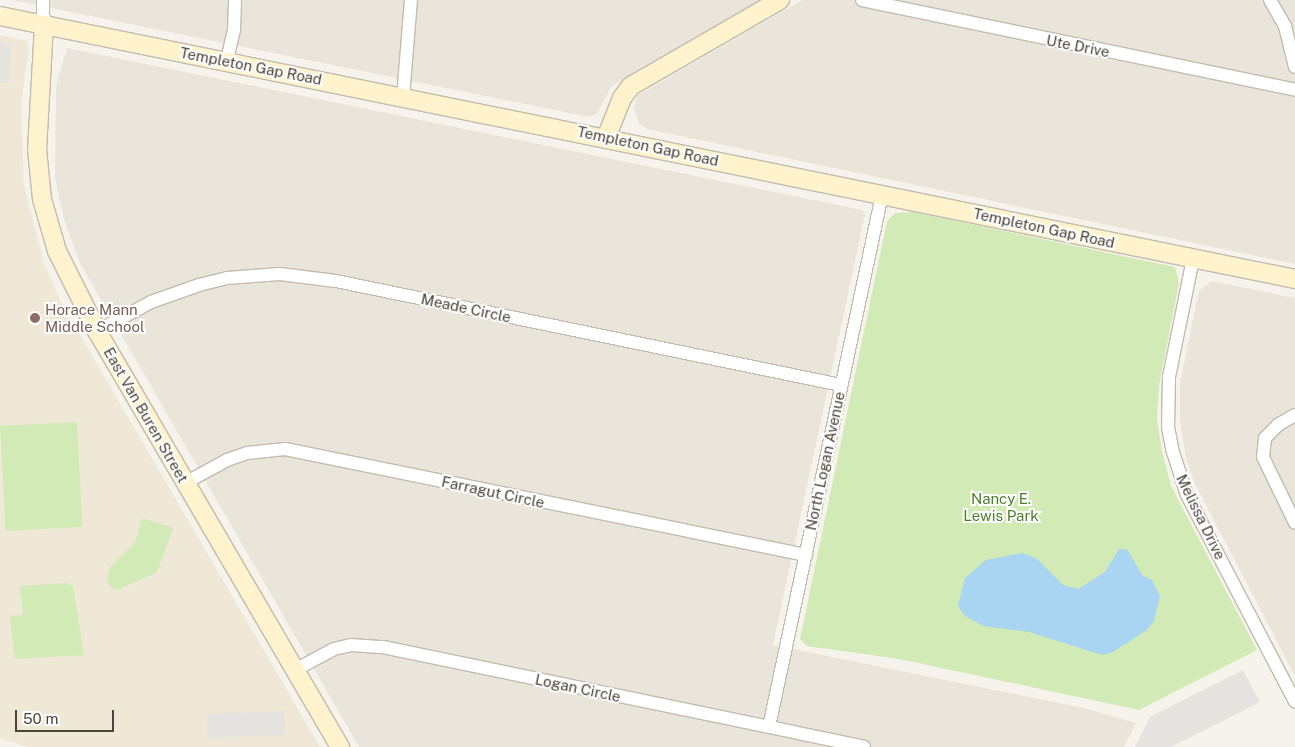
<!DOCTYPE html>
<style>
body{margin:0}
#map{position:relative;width:1295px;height:747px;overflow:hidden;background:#f6f3ec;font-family:"Public Sans",sans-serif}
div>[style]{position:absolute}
.residential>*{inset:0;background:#eae5da}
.education>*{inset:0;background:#efe8d6}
.green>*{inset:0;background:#d2eab5;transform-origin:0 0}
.parking>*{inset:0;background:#e5e3e0;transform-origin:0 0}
.water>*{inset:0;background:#a9d4f2}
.roads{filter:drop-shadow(1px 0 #c2bbae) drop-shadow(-1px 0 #c2bbae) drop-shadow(0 1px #c2bbae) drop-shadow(0 -1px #c2bbae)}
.street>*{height:12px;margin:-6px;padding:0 6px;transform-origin:6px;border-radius:6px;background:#fff}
.secondary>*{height:18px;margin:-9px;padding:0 9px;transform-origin:9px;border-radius:9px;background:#fff3cd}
.dots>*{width:14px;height:14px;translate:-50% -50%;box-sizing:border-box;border:2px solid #fff;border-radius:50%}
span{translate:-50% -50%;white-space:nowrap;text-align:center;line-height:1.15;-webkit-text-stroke:4px #fff;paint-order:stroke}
.street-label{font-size:15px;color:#4b4439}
.education-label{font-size:15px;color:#785e54}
.left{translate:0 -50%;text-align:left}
.park-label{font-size:15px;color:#4a7f2a}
.scale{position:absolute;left:15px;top:710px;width:99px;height:22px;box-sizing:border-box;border:2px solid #4b4439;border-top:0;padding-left:6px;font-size:15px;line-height:18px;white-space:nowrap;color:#4b4439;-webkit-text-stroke:4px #fff;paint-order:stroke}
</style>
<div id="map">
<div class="residential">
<i style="clip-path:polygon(12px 0,760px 0,611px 87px,597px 114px,589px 117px)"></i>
<i style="clip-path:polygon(802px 0,1295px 0,1295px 264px,647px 129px,639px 124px,634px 107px,638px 95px)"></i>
<i style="clip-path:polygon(67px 48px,862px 210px,865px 214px,773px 645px,1088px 709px,1136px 723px,1124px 747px,359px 747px,80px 263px,64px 220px,55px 177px,56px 86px)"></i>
<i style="clip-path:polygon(1211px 281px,1295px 298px,1295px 676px,1195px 484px,1186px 458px,1180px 421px,1180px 383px,1199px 291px)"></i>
</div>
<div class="education">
<i style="clip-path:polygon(0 35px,27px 41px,29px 48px,21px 105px,24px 185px,44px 263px,61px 302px,320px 747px,28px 747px,0 738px)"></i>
</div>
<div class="green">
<i style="clip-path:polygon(913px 212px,1175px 267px,1179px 283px,1159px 386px,1157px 420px,1162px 451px,1171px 486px,1257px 650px,1139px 710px,899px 659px,807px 646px,800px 639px,887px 221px,895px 213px)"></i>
<i style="left:77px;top:422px;width:105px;height:77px;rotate:87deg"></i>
<i style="clip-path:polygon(142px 518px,173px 528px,157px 572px,117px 590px,110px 587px,107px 578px,110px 567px,136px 541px)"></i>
<i style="clip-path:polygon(68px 583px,73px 586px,84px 655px,15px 659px,10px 616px,23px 615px,20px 586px)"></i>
</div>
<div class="parking">
<i style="clip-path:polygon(0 41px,11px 44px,9px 83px,0 83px)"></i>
<i style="clip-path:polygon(1243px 670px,1260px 702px,1171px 747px,1135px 747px,1150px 717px)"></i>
<i style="left:284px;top:711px;width:24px;height:77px;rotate:88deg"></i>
</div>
<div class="water">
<i style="clip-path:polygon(1119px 549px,1127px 549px,1142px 575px,1152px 580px,1160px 596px,1154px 621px,1147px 630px,1113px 652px,1102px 655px,1029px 632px,983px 626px,965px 616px,958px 606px,965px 578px,986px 560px,1022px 553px,1036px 558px,1063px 585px,1078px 589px,1105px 572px)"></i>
</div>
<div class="roads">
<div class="street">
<i style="left:43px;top:0;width:25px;rotate:88deg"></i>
<i style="left:862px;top:0;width:442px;rotate:11.7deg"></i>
<i style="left:1270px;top:0;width:30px;rotate:60deg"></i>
<i style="left:1285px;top:26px;width:42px;rotate:76.3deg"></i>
<i style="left:227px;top:60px;width:31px;rotate:-77deg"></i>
<i style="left:234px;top:30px;width:30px;rotate:-88deg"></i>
<i style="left:403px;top:97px;width:97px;rotate:-85.3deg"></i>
<i style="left:1193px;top:259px;width:120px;rotate:101.5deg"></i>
<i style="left:1169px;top:377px;width:50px;rotate:91.1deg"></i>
<i style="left:1168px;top:427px;width:25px;rotate:79deg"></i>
<i style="left:1173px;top:452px;width:45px;rotate:72deg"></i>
<i style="left:1187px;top:495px;width:233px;rotate:62.4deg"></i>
<i style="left:97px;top:331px;width:61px;rotate:-28.2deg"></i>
<i style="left:151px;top:302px;width:51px;rotate:-19.5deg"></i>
<i style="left:199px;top:285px;width:29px;rotate:-14deg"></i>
<i style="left:227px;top:278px;width:53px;rotate:-4.3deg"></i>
<i style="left:280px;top:274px;width:56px;rotate:7.1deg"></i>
<i style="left:336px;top:281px;width:516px;rotate:11.64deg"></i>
<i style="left:1295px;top:415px;width:20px;rotate:150deg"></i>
<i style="left:1278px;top:425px;width:18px;rotate:135deg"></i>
<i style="left:1265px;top:438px;width:19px;rotate:96deg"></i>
<i style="left:1263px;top:457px;width:73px;rotate:64.1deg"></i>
<i style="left:185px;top:483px;width:48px;rotate:-28.7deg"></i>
<i style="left:227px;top:460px;width:21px;rotate:-19deg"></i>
<i style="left:247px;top:453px;width:38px;rotate:-6deg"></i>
<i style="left:285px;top:449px;width:532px;rotate:11.5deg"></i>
<i style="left:295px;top:670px;width:44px;rotate:-28.3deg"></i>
<i style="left:334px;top:649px;width:17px;rotate:-13deg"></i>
<i style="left:351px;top:645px;width:32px;rotate:4deg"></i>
<i style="left:383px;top:647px;width:491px;rotate:11.7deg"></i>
<i style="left:769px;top:727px;width:544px;rotate:-78.01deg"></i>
</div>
<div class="secondary">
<i style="left:0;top:16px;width:1321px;rotate:11.48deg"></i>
<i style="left:44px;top:25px;width:124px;rotate:93.2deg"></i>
<i style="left:37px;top:149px;width:50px;rotate:84.3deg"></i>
<i style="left:42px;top:199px;width:54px;rotate:73.9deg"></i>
<i style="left:57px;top:251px;width:89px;rotate:63.4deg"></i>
<i style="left:97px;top:331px;width:482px;rotate:59.7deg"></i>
<i style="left:606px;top:138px;width:43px;rotate:-68.2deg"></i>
<i style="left:622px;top:98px;width:15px;rotate:-53deg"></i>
<i style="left:631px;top:86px;width:172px;rotate:-30deg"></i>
</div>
</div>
<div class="dots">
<i style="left:35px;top:318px;background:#8d6e63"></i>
</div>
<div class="street-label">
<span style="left:1078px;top:46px;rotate:11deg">Ute Drive</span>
<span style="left:251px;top:66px;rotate:11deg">Templeton Gap Road</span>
<span style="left:648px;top:146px;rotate:12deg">Templeton Gap Road</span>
<span style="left:1044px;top:228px;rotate:12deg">Templeton Gap Road</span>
<span style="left:466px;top:308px;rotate:12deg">Meade Circle</span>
<span style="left:146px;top:415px;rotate:60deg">East Van Buren Street</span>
<span style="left:825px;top:461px;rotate:-78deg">North Logan Avenue</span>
<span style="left:493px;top:492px;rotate:12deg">Farragut Circle</span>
<span style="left:1201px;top:517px;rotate:64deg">Melissa Drive</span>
<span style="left:578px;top:688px;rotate:12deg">Logan Circle</span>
</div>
<div class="education-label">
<span class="left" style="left:45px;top:318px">Horace Mann<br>Middle School</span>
</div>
<div class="park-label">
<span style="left:1001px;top:507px">Nancy E.<br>Lewis Park</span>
</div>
<div class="scale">50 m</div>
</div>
